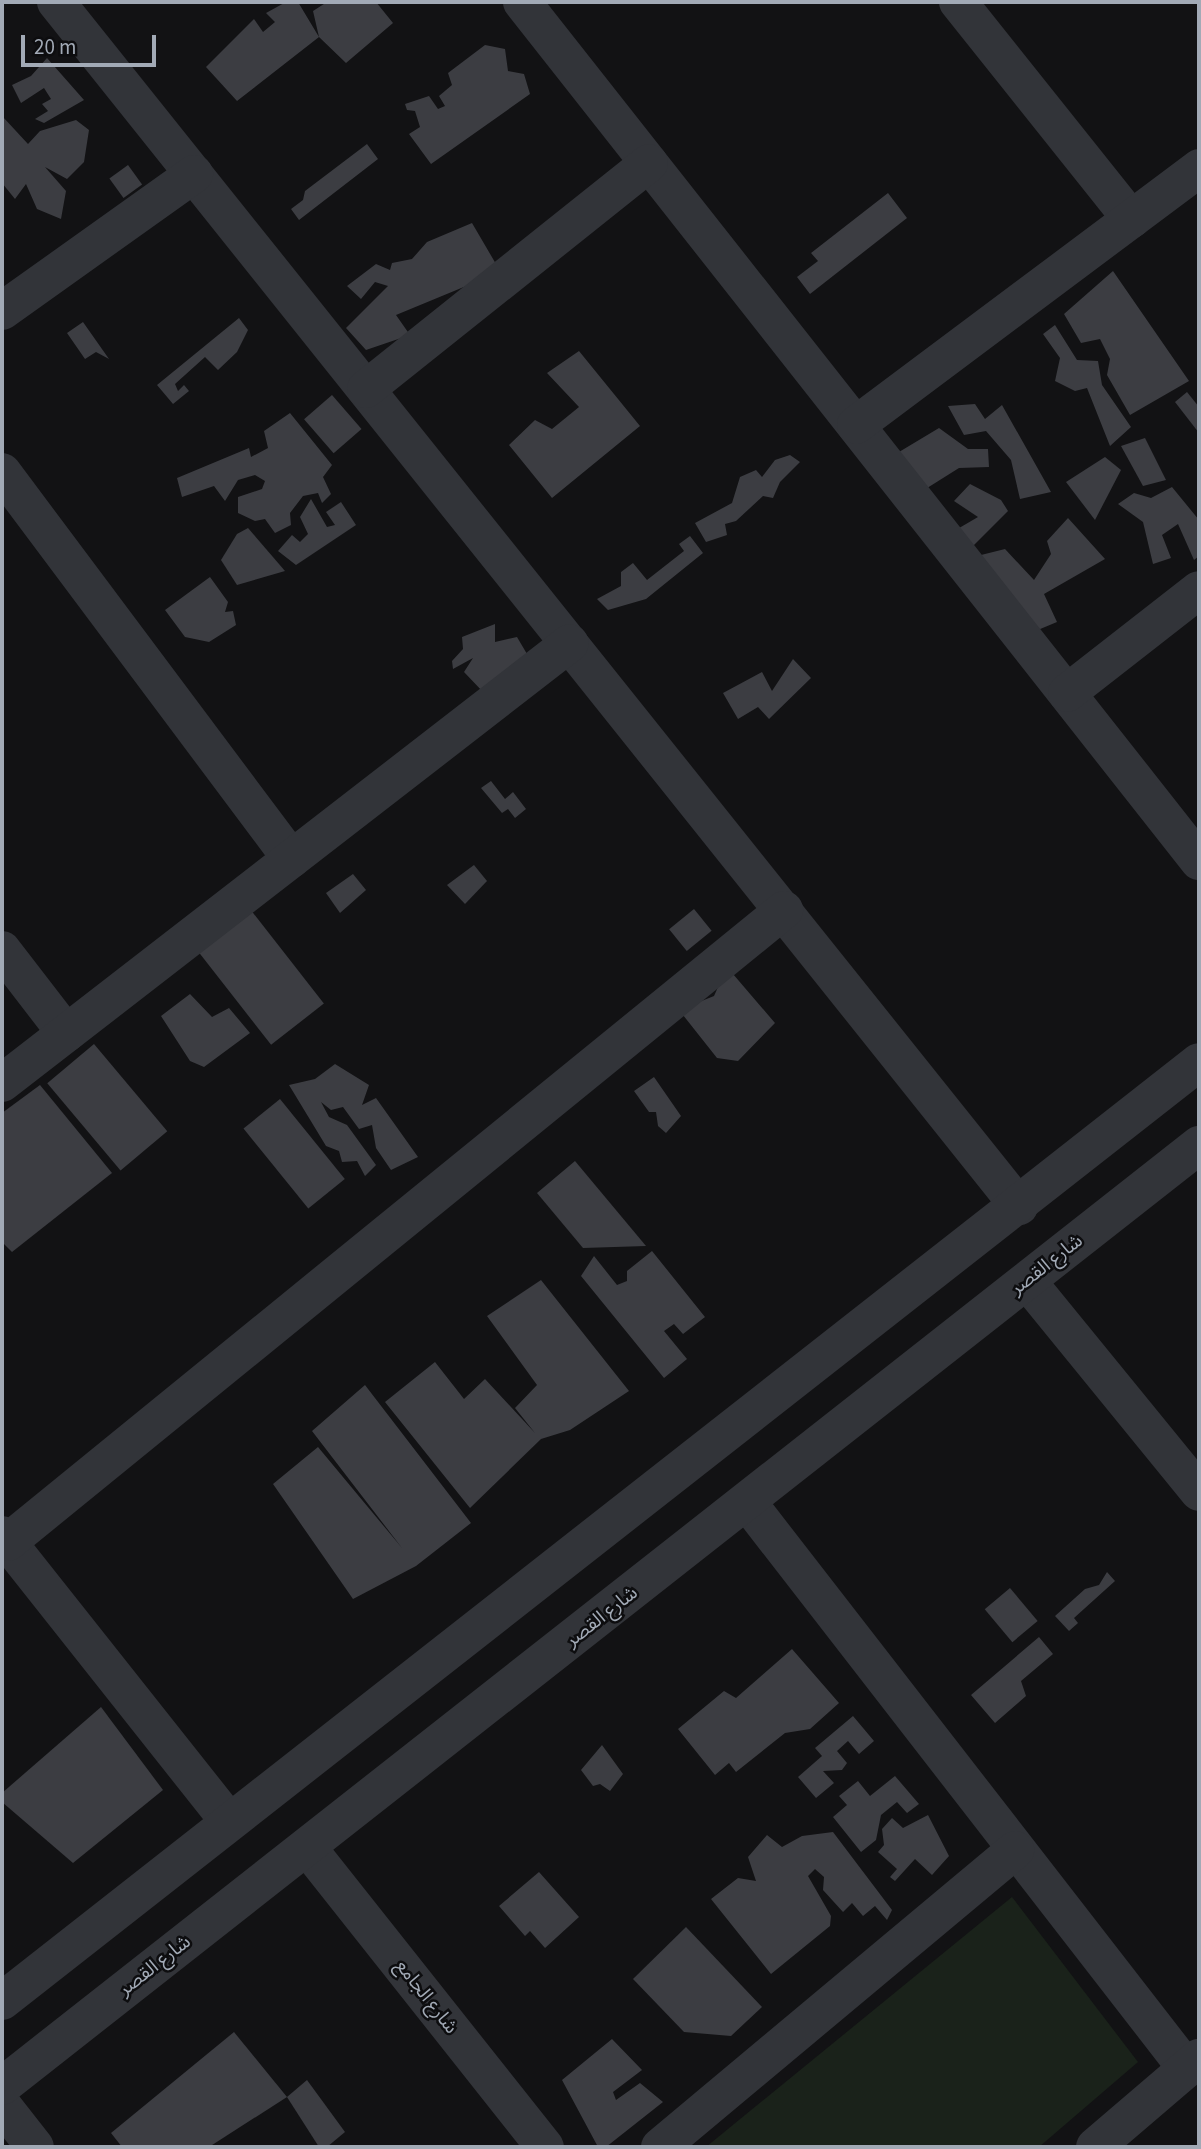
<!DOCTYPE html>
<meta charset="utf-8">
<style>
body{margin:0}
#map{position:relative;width:1201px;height:2149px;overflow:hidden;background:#121214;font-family:"Source Sans 3","Noto Sans Arabic",sans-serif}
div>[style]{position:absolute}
.green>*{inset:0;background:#1a221a}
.building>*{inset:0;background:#3c3d42;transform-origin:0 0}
.minor>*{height:38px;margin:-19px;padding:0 19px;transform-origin:19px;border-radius:19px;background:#323439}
.tertiary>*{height:38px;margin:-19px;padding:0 19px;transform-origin:19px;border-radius:19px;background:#323439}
span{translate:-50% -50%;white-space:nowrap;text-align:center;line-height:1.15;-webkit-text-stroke:5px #0d0d0f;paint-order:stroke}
.street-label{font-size:19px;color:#a2aab6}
.frame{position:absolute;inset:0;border:4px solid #a2aab6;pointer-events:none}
.scale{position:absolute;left:21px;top:35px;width:135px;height:32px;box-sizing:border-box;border:4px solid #a2aab6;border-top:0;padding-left:9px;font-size:21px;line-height:24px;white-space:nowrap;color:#a2aab6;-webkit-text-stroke:5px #0d0d0f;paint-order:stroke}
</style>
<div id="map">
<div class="green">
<i style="clip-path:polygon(1012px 1897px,1138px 2062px,1039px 2147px,706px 2147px)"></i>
</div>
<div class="building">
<i style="clip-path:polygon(286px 2px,298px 2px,319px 37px,313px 11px,327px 2px,376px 2px,393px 23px,346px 63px,319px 37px,237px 101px,206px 67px,254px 19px,263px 32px,275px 22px,266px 13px)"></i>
<i style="clip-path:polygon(485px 45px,505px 49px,508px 71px,524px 74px,530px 94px,431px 164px,409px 134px,420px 127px,415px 111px,407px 110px,405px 104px,429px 96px,438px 109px,445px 106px,439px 96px,452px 85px,448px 73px)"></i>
<i style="clip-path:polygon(47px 58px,84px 100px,44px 123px,35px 119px,48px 111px,42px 104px,51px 99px,44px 88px,21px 103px,12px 85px,31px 76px)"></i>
<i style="clip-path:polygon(3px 117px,28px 144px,40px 131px,76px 120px,89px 130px,84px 162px,67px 179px,45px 167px,66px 191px,61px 219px,37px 209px,26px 184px,15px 199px,2px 183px)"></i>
<i style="clip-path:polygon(367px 144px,378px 159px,299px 220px,291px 209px,303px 200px,305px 191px)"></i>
<i style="left:128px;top:165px;width:24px;height:23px;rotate:54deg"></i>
<i style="clip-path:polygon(888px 193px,907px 218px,810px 294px,797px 277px,818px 261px,811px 253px)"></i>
<i style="clip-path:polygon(472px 223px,496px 264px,471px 284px,396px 315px,410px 335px,366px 350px,346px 328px,388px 286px,375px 282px,361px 299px,347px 286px,376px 264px,390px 270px,392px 263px,412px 259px,427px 242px)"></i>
<i style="clip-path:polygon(1113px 271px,1189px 381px,1130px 415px,1107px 375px,1110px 359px,1100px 339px,1081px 343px,1064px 314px)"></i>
<i style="clip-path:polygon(239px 318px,248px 330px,237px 352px,218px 370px,205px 357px,175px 384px,178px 391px,184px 385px,189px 391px,173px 404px,157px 385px)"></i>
<i style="clip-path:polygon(83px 322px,109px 359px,96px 352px,85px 359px,67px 333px)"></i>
<i style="clip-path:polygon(1055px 325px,1077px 360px,1098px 361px,1102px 385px,1131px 427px,1110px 446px,1087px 388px,1075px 391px,1055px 381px,1060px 358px,1043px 334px)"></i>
<i style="clip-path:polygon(579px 351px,640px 426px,552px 498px,509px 445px,535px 420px,552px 429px,579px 407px,547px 373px)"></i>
<i style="clip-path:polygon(1187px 392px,1199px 407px,1199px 433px,1175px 402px)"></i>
<i style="left:332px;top:395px;width:45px;height:37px;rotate:49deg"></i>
<i style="clip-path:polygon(975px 404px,985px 419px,1002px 405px,1051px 492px,1020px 499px,1011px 460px,986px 431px,964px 435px,948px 406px)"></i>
<i style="clip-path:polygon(290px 413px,332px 465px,323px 477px,331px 494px,322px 503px,318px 493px,303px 496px,290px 513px,291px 525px,275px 533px,265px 519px,255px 521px,238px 513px,238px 497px,262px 489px,265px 481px,255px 475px,238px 480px,225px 501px,214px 486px,182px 497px,177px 478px,249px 448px,251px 457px,268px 448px,264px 431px)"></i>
<i style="clip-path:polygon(939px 428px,968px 449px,988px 449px,989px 467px,959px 468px,916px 495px,889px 458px)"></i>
<i style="clip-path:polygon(1145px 438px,1166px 480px,1143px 486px,1121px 446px)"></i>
<i style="clip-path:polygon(790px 455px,800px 462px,780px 482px,773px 498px,763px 496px,736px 521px,725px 524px,727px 535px,706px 542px,695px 523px,732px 503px,740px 477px,756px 470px,762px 477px,775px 460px)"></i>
<i style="clip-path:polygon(1105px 457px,1121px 470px,1095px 520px,1066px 482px)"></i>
<i style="clip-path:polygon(970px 484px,1001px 500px,1008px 511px,971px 548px,954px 531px,978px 517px,954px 501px)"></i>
<i style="clip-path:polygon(1172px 487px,1199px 520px,1199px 556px,1194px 560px,1178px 524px,1162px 535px,1171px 558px,1153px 564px,1143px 522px,1118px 504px,1134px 493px,1151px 498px)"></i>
<i style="clip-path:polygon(311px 499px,327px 527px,335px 525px,326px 512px,341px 502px,356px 525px,296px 565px,278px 551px,292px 535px,300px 542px,308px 534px,300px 517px)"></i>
<i style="clip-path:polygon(1068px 518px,1105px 559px,1044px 594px,1057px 622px,1033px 632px,973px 557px,1005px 549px,1034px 580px,1051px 554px,1047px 541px)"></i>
<i style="clip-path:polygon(248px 528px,285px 571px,237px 585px,221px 560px,237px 534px)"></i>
<i style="clip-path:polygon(690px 536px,703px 553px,646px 599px,608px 610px,597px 599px,621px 586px,621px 572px,633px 563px,647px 580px,684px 551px,679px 544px)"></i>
<i style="clip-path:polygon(210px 577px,228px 602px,225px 612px,233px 611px,236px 625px,209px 642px,185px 637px,165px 610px)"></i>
<i style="clip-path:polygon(495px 624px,495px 642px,517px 637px,527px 654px,484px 693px,464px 672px,473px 658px,453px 669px,452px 661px,463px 649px,462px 637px)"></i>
<i style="clip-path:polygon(793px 659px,811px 678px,769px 719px,758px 707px,738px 719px,723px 693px,762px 672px,772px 691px)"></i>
<i style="clip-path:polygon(491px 781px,505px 799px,513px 792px,526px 809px,515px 818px,508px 809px,502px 813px,481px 788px)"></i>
<i style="clip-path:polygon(474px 865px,487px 881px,465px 904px,447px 885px)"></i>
<i style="clip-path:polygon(353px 874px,366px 890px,340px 913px,326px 893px)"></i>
<i style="left:250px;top:909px;width:120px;height:67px;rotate:52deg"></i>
<i style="left:694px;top:909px;width:28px;height:32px;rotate:51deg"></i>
<i style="clip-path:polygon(727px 967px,775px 1023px,738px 1061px,717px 1058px,679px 1010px,714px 996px)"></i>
<i style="clip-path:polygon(190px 994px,212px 1017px,229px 1008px,250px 1033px,204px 1067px,190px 1061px,161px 1016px)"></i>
<i style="left:94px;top:1044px;width:114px;height:61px;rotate:50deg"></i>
<i style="clip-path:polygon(335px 1064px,369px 1085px,362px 1105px,376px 1098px,418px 1157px,391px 1170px,376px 1148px,372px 1125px,359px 1129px,343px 1107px,331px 1110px,321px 1102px,329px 1117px,347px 1125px,376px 1165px,365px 1176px,357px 1161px,342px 1162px,339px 1151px,326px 1146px,289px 1085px,315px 1079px)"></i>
<i style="clip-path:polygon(654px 1077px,681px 1116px,666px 1133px,658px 1126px,656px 1112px,649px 1112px,634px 1091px)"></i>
<i style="clip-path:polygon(40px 1085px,112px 1173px,12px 1252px,2px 1242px,2px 1113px)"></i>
<i style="left:280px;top:1099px;width:103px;height:47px;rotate:51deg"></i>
<i style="clip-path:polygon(575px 1161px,646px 1246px,583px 1248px,537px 1193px)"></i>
<i style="clip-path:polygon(652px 1251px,705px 1317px,683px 1334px,674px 1324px,664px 1331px,687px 1359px,664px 1378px,581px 1276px,594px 1256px,617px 1285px,627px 1281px,627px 1271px)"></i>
<i style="clip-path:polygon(541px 1280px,629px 1391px,570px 1430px,541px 1439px,470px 1508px,385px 1402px,435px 1362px,464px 1399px,485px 1379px,535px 1433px,515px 1408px,537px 1385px,487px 1316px)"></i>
<i style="clip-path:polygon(365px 1385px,471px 1523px,416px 1566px,353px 1599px,273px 1484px,318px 1447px,402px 1548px,312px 1431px)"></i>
<i style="clip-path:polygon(1107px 1572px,1115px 1581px,1074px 1618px,1078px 1623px,1069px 1631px,1055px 1616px,1085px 1589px,1099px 1585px)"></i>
<i style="left:1010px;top:1588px;width:43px;height:33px;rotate:50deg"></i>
<i style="clip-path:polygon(1039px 1637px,1053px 1654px,1021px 1681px,1026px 1696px,995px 1723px,971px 1695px)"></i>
<i style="clip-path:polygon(792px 1649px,839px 1703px,810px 1729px,785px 1733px,736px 1772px,729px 1763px,715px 1775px,678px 1729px,724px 1691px,736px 1698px)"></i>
<i style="clip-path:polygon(101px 1707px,163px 1790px,73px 1863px,2px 1802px,2px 1793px)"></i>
<i style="clip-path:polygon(853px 1716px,874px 1741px,859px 1754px,848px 1741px,837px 1751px,847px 1763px,842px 1770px,823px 1771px,834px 1783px,816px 1798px,798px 1777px,822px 1756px,815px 1748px)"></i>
<i style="clip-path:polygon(602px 1745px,623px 1774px,610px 1791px,600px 1784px,593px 1786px,581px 1770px)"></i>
<i style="clip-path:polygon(895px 1776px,919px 1804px,907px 1813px,897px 1802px,881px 1815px,876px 1840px,861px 1852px,833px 1817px,847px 1805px,839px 1796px,858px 1781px,870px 1796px)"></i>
<i style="clip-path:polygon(928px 1815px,949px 1856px,932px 1875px,915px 1859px,895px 1881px,890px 1877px,897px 1869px,878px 1852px,884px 1845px,882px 1829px,892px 1818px,903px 1828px)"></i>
<i style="clip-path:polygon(833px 1832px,892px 1910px,887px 1920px,875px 1906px,863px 1916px,852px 1903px,843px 1912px,823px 1890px,824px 1877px,815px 1869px,808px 1876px,831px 1916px,830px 1926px,771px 1974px,711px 1899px,738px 1878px,756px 1881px,748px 1857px,767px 1835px,782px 1847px,802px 1836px)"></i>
<i style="clip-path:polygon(539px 1872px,579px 1917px,545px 1948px,530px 1931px,525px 1936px,499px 1906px)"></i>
<i style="clip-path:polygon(686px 1927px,762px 2007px,731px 2036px,684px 2032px,633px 1979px)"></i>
<i style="clip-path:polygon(234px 2032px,287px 2097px,209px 2147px,122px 2147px,111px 2133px)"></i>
<i style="clip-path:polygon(612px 2039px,642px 2070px,613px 2092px,616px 2100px,640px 2083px,663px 2102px,606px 2147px,598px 2147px,562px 2080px)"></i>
<i style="clip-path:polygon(307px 2080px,345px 2132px,327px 2147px,319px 2147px,287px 2097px)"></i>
</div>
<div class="minor">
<i style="left:56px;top:2px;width:1542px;rotate:51.35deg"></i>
<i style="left:522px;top:2px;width:1094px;rotate:51.76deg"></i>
<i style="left:958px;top:2px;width:278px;rotate:51.4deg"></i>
<i style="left:2px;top:311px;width:236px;rotate:-35.5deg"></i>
<i style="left:366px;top:389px;width:362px;rotate:-38.6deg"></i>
<i style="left:856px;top:425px;width:429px;rotate:-36.8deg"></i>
<i style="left:2px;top:472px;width:483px;rotate:53.2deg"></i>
<i style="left:1067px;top:693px;width:167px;rotate:-38deg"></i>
<i style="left:2px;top:950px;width:105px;rotate:52.4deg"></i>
<i style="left:2px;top:1083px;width:718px;rotate:-37.76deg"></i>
<i style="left:1027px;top:1281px;width:272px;rotate:50.8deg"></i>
<i style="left:748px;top:1503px;width:716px;rotate:52.2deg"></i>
<i style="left:2px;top:1535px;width:365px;rotate:51.6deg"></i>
<i style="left:8px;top:1542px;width:1001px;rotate:-39.16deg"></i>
<i style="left:307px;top:1847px;width:383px;rotate:51.6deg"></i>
<i style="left:2px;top:2105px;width:53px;rotate:51.8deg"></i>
<i style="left:660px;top:2147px;width:463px;rotate:-39.9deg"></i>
<i style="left:1095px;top:2147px;width:137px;rotate:-40.6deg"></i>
</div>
<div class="tertiary">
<i style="left:2px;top:2001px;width:1521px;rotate:-38.11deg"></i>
<i style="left:2px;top:2086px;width:1523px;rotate:-38.17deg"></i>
</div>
<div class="street-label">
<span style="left:1047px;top:1265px;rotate:-38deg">شارع القصر</span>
<span style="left:602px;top:1617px;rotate:-38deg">شارع القصر</span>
<span style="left:155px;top:1966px;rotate:-38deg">شارع القصر</span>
<span style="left:426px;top:1997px;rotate:52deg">شارع الجامع</span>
</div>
<div class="frame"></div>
<div class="scale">20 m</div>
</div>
